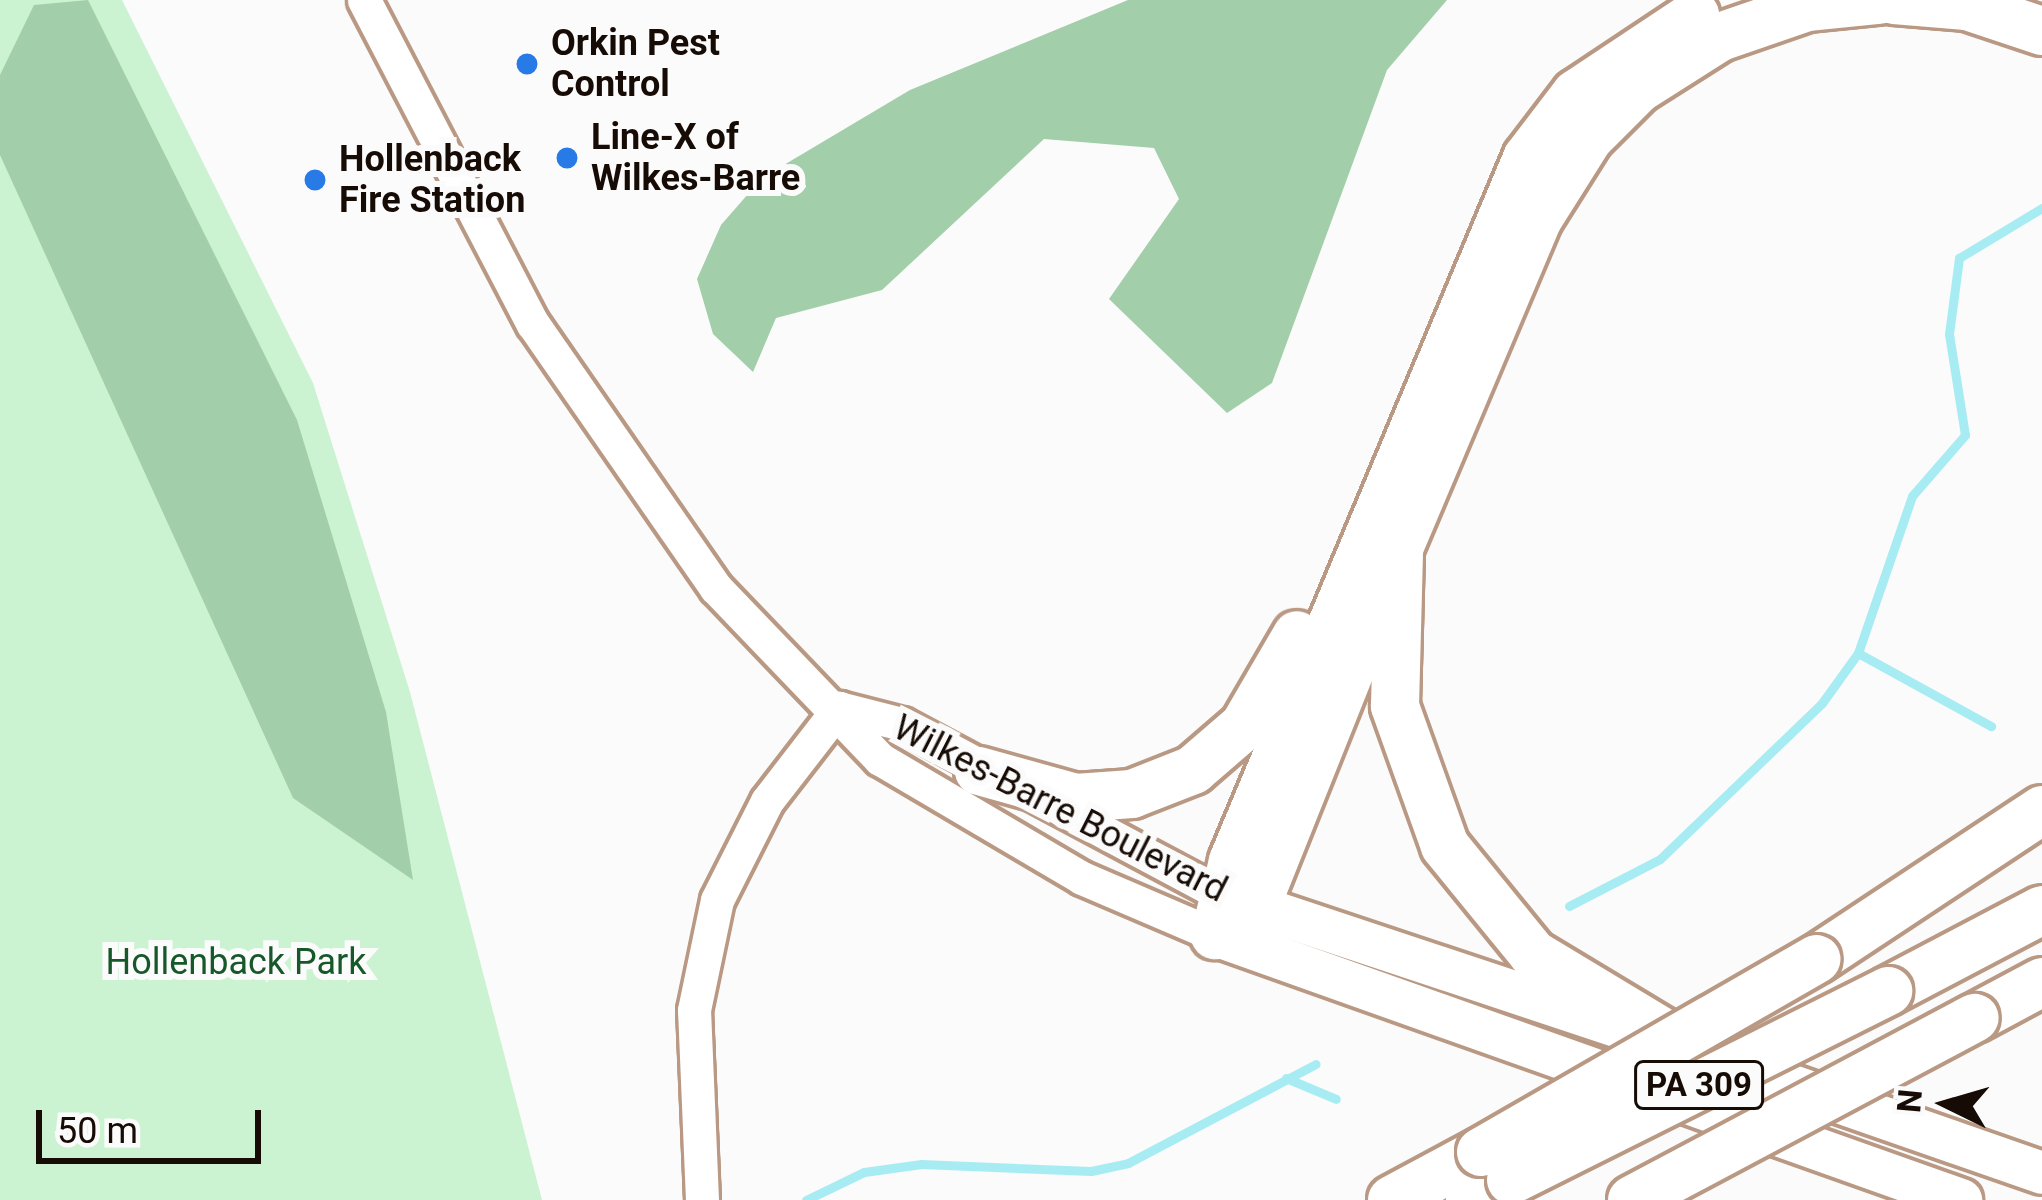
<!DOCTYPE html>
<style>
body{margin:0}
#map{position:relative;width:2042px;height:1200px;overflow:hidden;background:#fbfbfb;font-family:Roboto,sans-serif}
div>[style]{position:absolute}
.green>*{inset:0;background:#cbf3d1}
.forest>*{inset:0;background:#a2cea9}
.stream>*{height:9px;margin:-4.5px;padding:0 4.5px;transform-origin:4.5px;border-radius:4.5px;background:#a8ecf3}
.roads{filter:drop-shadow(3px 0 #b99983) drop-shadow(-3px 0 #b99983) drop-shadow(0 3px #b99983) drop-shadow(0 -3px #b99983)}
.minor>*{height:33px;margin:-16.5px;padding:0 16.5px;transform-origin:16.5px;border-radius:16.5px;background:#fff}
.major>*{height:42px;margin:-21px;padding:0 21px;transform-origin:21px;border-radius:21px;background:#fff}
.highway>*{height:48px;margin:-24px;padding:0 24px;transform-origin:24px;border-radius:24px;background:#fff}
.bridges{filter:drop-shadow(3px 0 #b99983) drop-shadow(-3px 0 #b99983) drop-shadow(0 3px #b99983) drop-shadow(0 -3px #b99983)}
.highway-bridge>*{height:48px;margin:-24px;padding:0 24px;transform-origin:24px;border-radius:24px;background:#fff}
.dots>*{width:33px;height:33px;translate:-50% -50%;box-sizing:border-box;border:6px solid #fbfbfb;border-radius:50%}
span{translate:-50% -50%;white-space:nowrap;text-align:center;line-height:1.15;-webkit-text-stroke:12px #fbfbfb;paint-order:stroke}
.shield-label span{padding:3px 9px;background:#fbfbfb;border:3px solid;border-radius:9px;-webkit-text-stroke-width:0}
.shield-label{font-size:33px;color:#170c05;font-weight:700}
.poi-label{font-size:36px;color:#170c05;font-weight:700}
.left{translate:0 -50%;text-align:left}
.street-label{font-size:36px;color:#170c05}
.park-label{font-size:36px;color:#17582a}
.north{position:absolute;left:1886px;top:1044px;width:120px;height:120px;-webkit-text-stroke:9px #fbfbfb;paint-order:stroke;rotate:275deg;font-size:33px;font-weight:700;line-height:48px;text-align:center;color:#170c05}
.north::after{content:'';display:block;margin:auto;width:42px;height:54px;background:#170c05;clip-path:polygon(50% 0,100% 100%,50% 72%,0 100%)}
.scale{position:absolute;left:36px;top:1110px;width:225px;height:54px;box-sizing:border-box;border:6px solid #170c05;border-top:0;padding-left:15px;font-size:36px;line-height:42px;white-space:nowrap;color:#170c05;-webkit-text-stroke:9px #fbfbfb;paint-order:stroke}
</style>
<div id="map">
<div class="green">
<i style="clip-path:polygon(0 0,122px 0,313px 383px,410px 692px,542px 1200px,0 1200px)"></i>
</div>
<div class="forest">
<i style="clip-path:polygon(88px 0,297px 420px,386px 712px,413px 880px,293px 798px,0 155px,0 75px,34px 5px)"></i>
<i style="clip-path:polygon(1128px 0,1447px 0,1387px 70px,1272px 383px,1227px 413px,1109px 299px,1179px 199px,1154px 148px,1044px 139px,882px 290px,776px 318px,753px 372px,713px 334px,697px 279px,721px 225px,762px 178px,910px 90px)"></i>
</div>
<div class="stream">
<i style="left:1858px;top:653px;width:152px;rotate:28.8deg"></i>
<i style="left:1569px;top:906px;width:102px;rotate:-27.3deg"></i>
<i style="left:1660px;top:859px;width:225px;rotate:-43.9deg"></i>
<i style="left:1822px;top:703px;width:62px;rotate:-54.2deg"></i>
<i style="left:1858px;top:653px;width:166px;rotate:-71deg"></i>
<i style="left:1912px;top:496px;width:81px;rotate:-49deg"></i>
<i style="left:1965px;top:435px;width:102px;rotate:-99deg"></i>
<i style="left:1949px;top:334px;width:77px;rotate:-82.5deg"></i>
<i style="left:1959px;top:258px;width:97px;rotate:-31.1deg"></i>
<i style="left:1286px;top:1078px;width:54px;rotate:22.8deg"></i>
<i style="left:806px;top:1200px;width:64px;rotate:-25.8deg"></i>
<i style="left:864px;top:1172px;width:58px;rotate:-8deg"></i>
<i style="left:921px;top:1164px;width:170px;rotate:2.4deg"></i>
<i style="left:1091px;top:1171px;width:38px;rotate:-12deg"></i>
<i style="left:1128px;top:1163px;width:212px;rotate:-27.8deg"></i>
</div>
<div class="roads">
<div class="minor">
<i style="left:364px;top:0;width:365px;rotate:62.5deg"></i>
<i style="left:533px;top:324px;width:321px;rotate:55.3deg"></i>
<i style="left:716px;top:588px;width:237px;rotate:46.2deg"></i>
<i style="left:880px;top:759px;width:234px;rotate:30.5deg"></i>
<i style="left:1082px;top:878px;width:145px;rotate:23.2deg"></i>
<i style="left:839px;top:708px;width:65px;rotate:14.3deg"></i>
<i style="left:902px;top:724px;width:361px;rotate:28.1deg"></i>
<i style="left:702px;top:1200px;width:190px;rotate:-92.4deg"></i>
<i style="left:694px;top:1010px;width:112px;rotate:-78.2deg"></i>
<i style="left:717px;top:900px;width:111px;rotate:-63.2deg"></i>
<i style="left:767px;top:801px;width:118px;rotate:-52.3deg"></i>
</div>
<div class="major">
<i style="left:1225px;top:896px;width:448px;rotate:18.4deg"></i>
<i style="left:1215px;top:935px;width:792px;rotate:19.56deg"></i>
<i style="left:1715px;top:1059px;width:346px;rotate:19.2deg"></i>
</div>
<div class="highway">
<i style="left:1894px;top:0;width:73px;rotate:4.7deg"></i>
<i style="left:1967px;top:6px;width:79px;rotate:18.4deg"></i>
<i style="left:979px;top:771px;width:101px;rotate:15.6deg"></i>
<i style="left:1076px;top:798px;width:56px;rotate:-4.1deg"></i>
<i style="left:1132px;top:794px;width:66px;rotate:-21.5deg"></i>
<i style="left:1193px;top:770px;width:67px;rotate:-40.8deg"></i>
<i style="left:1244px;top:726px;width:105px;rotate:-59.8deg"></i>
<i style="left:1215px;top:935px;width:76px;rotate:-76.3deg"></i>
<i style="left:1233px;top:861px;width:762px;rotate:-67.3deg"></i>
<i style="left:1527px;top:158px;width:81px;rotate:-52.6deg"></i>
<i style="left:1576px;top:94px;width:143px;rotate:-33.6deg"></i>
<i style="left:1215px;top:935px;width:50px;rotate:-35.3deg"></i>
<i style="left:1256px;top:906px;width:341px;rotate:-68.2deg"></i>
<i style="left:1817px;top:959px;width:270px;rotate:-33.5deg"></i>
<i style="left:1888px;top:991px;width:174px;rotate:-27.7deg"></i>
<i style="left:1975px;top:1018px;width:76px;rotate:-28.2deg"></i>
<i style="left:1697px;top:1053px;width:192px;rotate:-148.9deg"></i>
<i style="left:1533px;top:954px;width:139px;rotate:-129.2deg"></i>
<i style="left:1445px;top:846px;width:149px;rotate:-109.7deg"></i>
<i style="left:1395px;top:706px;width:158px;rotate:-88.5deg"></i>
<i style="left:1399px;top:548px;width:357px;rotate:-67.1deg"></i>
<i style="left:1538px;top:219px;width:96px;rotate:-57.8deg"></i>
<i style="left:1589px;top:138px;width:69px;rotate:-45deg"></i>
<i style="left:1638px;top:89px;width:97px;rotate:-32.4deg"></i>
<i style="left:1720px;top:37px;width:92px;rotate:-19deg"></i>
<i style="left:1807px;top:7px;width:72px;rotate:-5.6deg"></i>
<i style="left:1392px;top:1200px;width:101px;rotate:-28.3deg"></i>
<i style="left:1470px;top:1200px;width:46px;rotate:-26deg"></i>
</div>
</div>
<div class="bridges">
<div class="highway-bridge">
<i style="left:1481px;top:1152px;width:387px;rotate:-29.9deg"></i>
<i style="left:1511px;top:1180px;width:422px;rotate:-26.6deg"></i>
<i style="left:1632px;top:1200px;width:388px;rotate:-28deg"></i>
</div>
</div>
<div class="dots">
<i style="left:527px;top:64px;background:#287be6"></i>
<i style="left:567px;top:158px;background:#287be6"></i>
<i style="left:315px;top:180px;background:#287be6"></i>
</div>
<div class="shield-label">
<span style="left:1699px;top:1085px">PA 309</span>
</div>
<div class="poi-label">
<span class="left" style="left:551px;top:64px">Orkin Pest<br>Control</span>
<span class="left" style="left:591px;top:158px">Line-X of<br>Wilkes-Barre</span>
<span class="left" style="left:339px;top:180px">Hollenback<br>Fire Station</span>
</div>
<div class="street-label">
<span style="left:1060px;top:809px;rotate:27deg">Wilkes-Barre Boulevard</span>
</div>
<div class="park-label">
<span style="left:236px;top:963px">Hollenback Park</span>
</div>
<div class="north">N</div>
<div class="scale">50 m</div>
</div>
